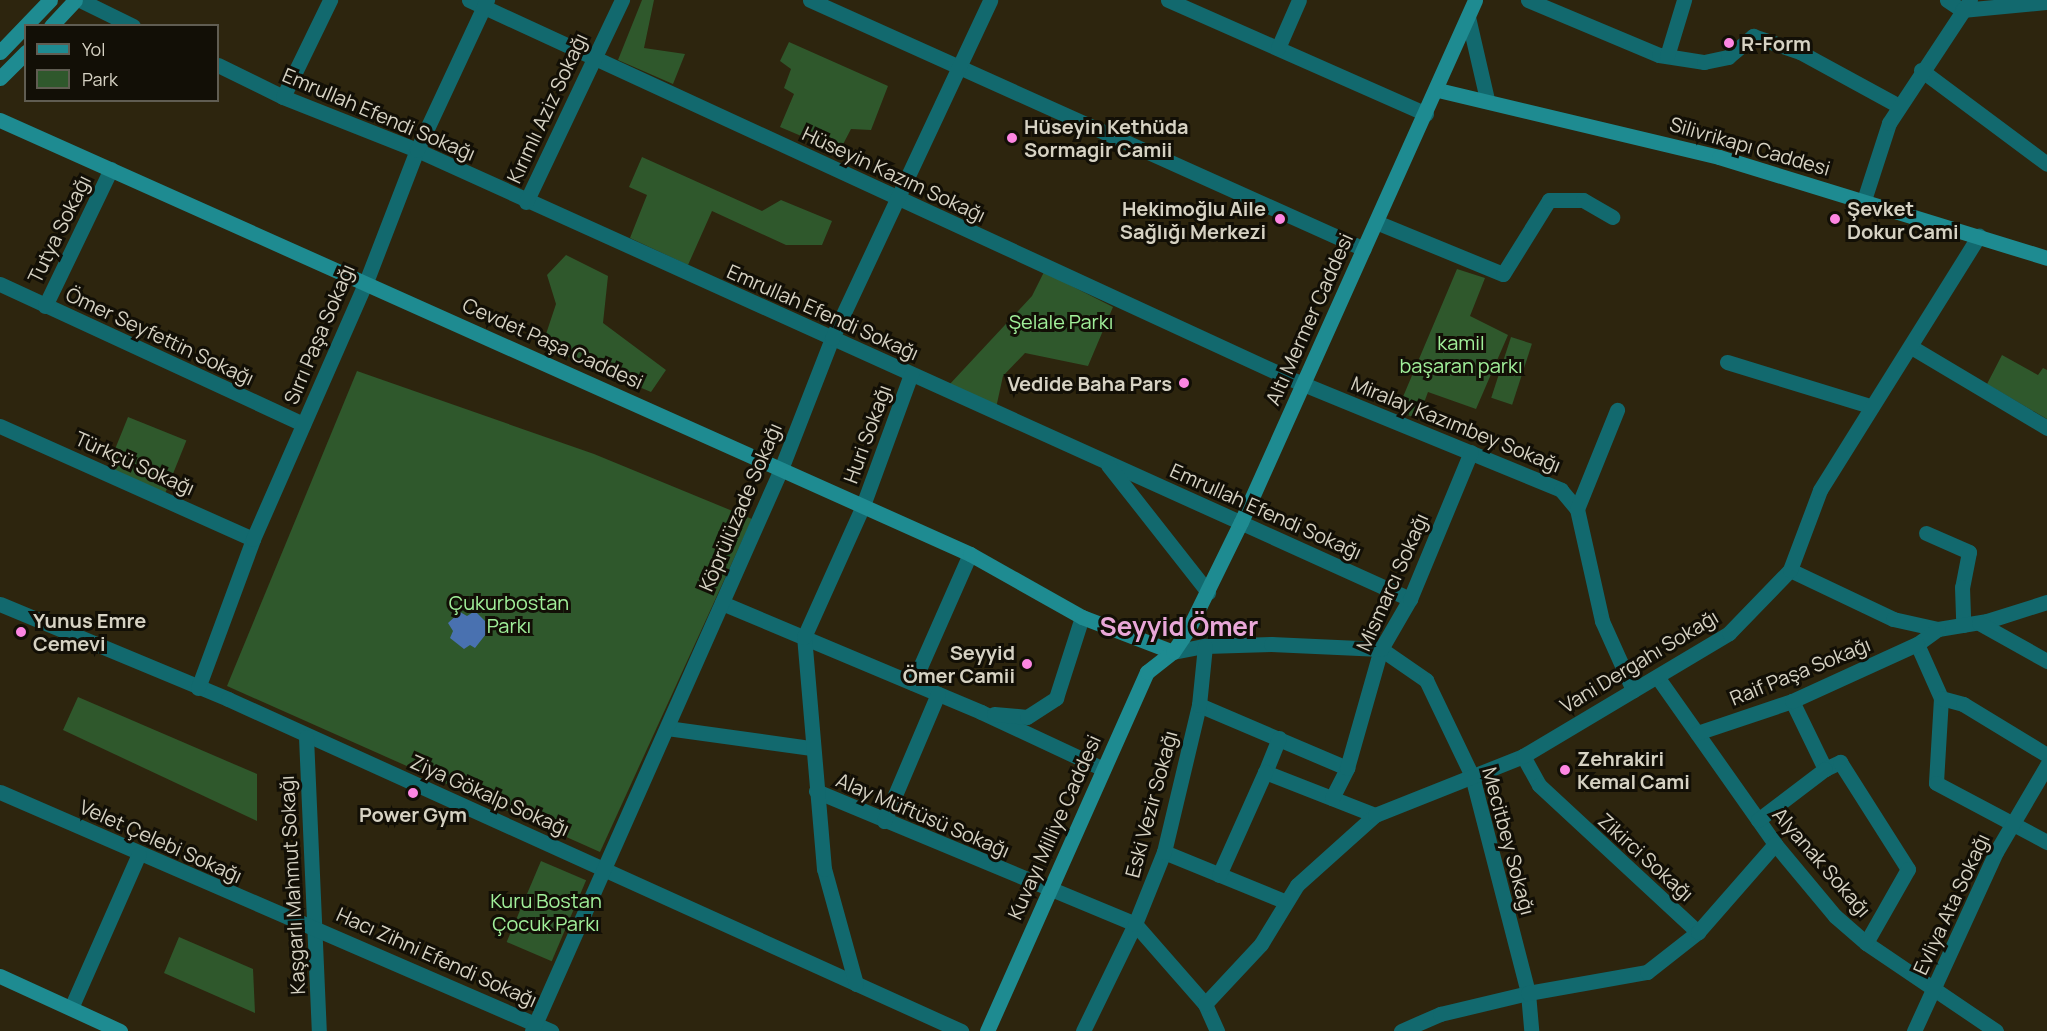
<!DOCTYPE html>
<meta charset="utf-8">
<style>
body{margin:0}
#map{position:relative;width:2047px;height:1031px;overflow:hidden;background:#2d250e;font-family:Manrope,sans-serif}
div>[style]{position:absolute}
.green>*{inset:0;background:#2f582c;transform-origin:0 0}
.water>*{inset:0;background:#4971b0}
.street>*{height:15px;margin:-7.5px;padding:0 7.5px;transform-origin:7.5px;border-radius:7.5px;background:#12696e}
.secondary>*{height:15px;margin:-7.5px;padding:0 7.5px;transform-origin:7.5px;border-radius:7.5px;background:#1e8b91}
.dots>*{width:16px;height:16px;translate:-50% -50%;box-sizing:border-box;border:3px solid #120f06;border-radius:50%}
span{translate:-50% -50%;white-space:nowrap;text-align:center;line-height:1.15;-webkit-text-stroke:6px #120f06;paint-order:stroke}
.poi-label{font-size:20px;color:#d6d2c3;font-weight:700}
.left{translate:0 -50%;text-align:left}
.right{translate:-100% -50%;text-align:right}
.street-label{font-size:20px;color:#d6d2c3}
.park-label{font-size:20px;color:#a1f09a}
.district-label{font-size:26px;color:#e9a7d8;font-weight:700}
.legend{position:absolute;left:24px;top:24px;width:195px;height:78px;box-sizing:border-box;background:#120f06;border:2px solid #605d52;margin:0;padding:8px 10px;list-style:none;font-size:18px;color:#d6d2c3}
.legend li{display:flex;align-items:center;gap:12px;height:30px}
.legend b{width:30px;border:2px solid #605d52}
</style>
<div id="map">
<div class="green">
<i style="clip-path:polygon(642px 0,654px 0,644px 48px,685px 54px,673px 84px,618px 60px)"></i>
<i style="clip-path:polygon(789px 42px,888px 86px,871px 130px,851px 129px,839px 152px,780px 127px,794px 94px,784px 88px,791px 69px,780px 61px)"></i>
<i style="clip-path:polygon(642px 157px,762px 211px,781px 200px,832px 221px,822px 245px,786px 245px,712px 211px,688px 265px,630px 238px,647px 195px,629px 187px)"></i>
<i style="clip-path:polygon(566px 255px,608px 276px,603px 323px,666px 370px,651px 392px,542px 346px,556px 304px,547px 275px)"></i>
<i style="clip-path:polygon(1457px 269px,1485px 278px,1470px 316px,1508px 335px,1476px 409px,1428px 392px,1418px 419px,1397px 411px)"></i>
<i style="clip-path:polygon(1044px 272px,1113px 307px,1088px 366px,1025px 353px,1003px 376px,996px 408px,949px 385px,1032px 296px)"></i>
<i style="left:1511px;top:337px;width:22px;height:64px;rotate:18deg"></i>
<i style="clip-path:polygon(2002px 355px,2038px 375px,2043px 368px,2047px 370px,2047px 419px,1987px 384px)"></i>
<i style="clip-path:polygon(357px 371px,594px 454px,752px 519px,600px 852px,227px 686px)"></i>
<i style="left:128px;top:417px;width:63px;height:56px;rotate:22deg"></i>
<i style="clip-path:polygon(78px 697px,257px 774px,257px 821px,63px 730px)"></i>
<i style="left:541px;top:861px;width:49px;height:88px;rotate:23deg"></i>
<i style="clip-path:polygon(179px 937px,253px 969px,255px 1013px,164px 973px)"></i>
</div>
<div class="water">
<i style="clip-path:polygon(475px 611px,485px 621px,486px 634px,475px 648px,470px 645px,464px 649px,450px 638px,453px 631px,448px 623px,460px 612px,467px 616px)"></i>
</div>
<div class="street">
<i style="left:80px;top:0;width:59px;rotate:26.1deg"></i>
<i style="left:469px;top:0;width:905px;rotate:24.75deg"></i>
<i style="left:1291px;top:379px;width:292px;rotate:22.3deg"></i>
<i style="left:1561px;top:490px;width:25px;rotate:50deg"></i>
<i style="left:1577px;top:509px;width:115px;rotate:77.4deg"></i>
<i style="left:1602px;top:621px;width:76px;rotate:65.8deg"></i>
<i style="left:810px;top:0;width:607px;rotate:24.2deg"></i>
<i style="left:1168px;top:0;width:282px;rotate:23.8deg"></i>
<i style="left:1528px;top:0;width:142px;rotate:22.8deg"></i>
<i style="left:1659px;top:55px;width:46px;rotate:8.8deg"></i>
<i style="left:1704px;top:62px;width:25px;rotate:-12deg"></i>
<i style="left:1728px;top:57px;width:33px;rotate:-40deg"></i>
<i style="left:1753px;top:36px;width:50px;rotate:18.8deg"></i>
<i style="left:1800px;top:52px;width:113px;rotate:28.6deg"></i>
<i style="left:1947px;top:0;width:18px;rotate:34deg"></i>
<i style="left:1962px;top:10px;width:85px;rotate:-5.4deg"></i>
<i style="left:1468px;top:17px;width:84px;rotate:77deg"></i>
<i style="left:1278px;top:48px;width:52px;rotate:-66.4deg"></i>
<i style="left:1667px;top:56px;width:59px;rotate:-73.1deg"></i>
<i style="left:218px;top:65px;width:72px;rotate:26.2deg"></i>
<i style="left:283px;top:97px;width:144px;rotate:21.6deg"></i>
<i style="left:417px;top:150px;width:1090px;rotate:24.33deg"></i>
<i style="left:1921px;top:70px;width:157px;rotate:36.7deg"></i>
<i style="left:283px;top:97px;width:108px;rotate:-64.1deg"></i>
<i style="left:1864px;top:200px;width:81px;rotate:-72deg"></i>
<i style="left:1889px;top:123px;width:147px;rotate:-56.6deg"></i>
<i style="left:526px;top:202px;width:224px;rotate:-64.6deg"></i>
<i style="left:1376px;top:222px;width:137px;rotate:22.3deg"></i>
<i style="left:1503px;top:274px;width:87px;rotate:-58.1deg"></i>
<i style="left:1549px;top:200px;width:34px"></i>
<i style="left:1583px;top:200px;width:34px;rotate:30deg"></i>
<i style="left:0;top:284px;width:334px;rotate:24.8deg"></i>
<i style="left:45px;top:306px;width:152px;rotate:-64.3deg"></i>
<i style="left:1913px;top:348px;width:156px;rotate:30.8deg"></i>
<i style="left:1727px;top:362px;width:150px;rotate:17.1deg"></i>
<i style="left:0;top:426px;width:277px;rotate:24.1deg"></i>
<i style="left:1108px;top:465px;width:162px;rotate:51.8deg"></i>
<i style="left:1577px;top:509px;width:107px;rotate:-68deg"></i>
<i style="left:1926px;top:533px;width:47px;rotate:23.8deg"></i>
<i style="left:1969px;top:552px;width:36px;rotate:101deg"></i>
<i style="left:1962px;top:587px;width:38px;rotate:88deg"></i>
<i style="left:1790px;top:570px;width:114px;rotate:25.4deg"></i>
<i style="left:1893px;top:619px;width:46px;rotate:12.5deg"></i>
<i style="left:1938px;top:629px;width:50px;rotate:-9.3deg"></i>
<i style="left:1987px;top:621px;width:63px;rotate:-17.6deg"></i>
<i style="left:722px;top:603px;width:281px;rotate:22.8deg"></i>
<i style="left:981px;top:712px;width:135px;rotate:25deg"></i>
<i style="left:0;top:604px;width:247px;rotate:22.6deg"></i>
<i style="left:228px;top:699px;width:805px;rotate:24.37deg"></i>
<i style="left:1979px;top:623px;width:78px;rotate:29.2deg"></i>
<i style="left:1938px;top:629px;width:26px;rotate:144deg"></i>
<i style="left:1917px;top:644px;width:59px;rotate:66deg"></i>
<i style="left:1941px;top:698px;width:85px;rotate:93.4deg"></i>
<i style="left:1936px;top:783px;width:126px;rotate:28deg"></i>
<i style="left:1173px;top:652px;width:33px;rotate:-11deg"></i>
<i style="left:1205px;top:646px;width:66px;rotate:-1.7deg"></i>
<i style="left:1271px;top:644px;width:110px;rotate:2.6deg"></i>
<i style="left:1381px;top:649px;width:55px;rotate:34.6deg"></i>
<i style="left:1426px;top:680px;width:106px;rotate:64.4deg"></i>
<i style="left:1472px;top:776px;width:224px;rotate:75.5deg"></i>
<i style="left:1528px;top:993px;width:38px;rotate:85deg"></i>
<i style="left:1658px;top:678px;width:203px;rotate:54.8deg"></i>
<i style="left:1775px;top:844px;width:94px;rotate:50.2deg"></i>
<i style="left:1835px;top:916px;width:41px;rotate:41.1deg"></i>
<i style="left:1866px;top:943px;width:157px;rotate:34.1deg"></i>
<i style="left:913px;top:683px;width:141px;rotate:-66.2deg"></i>
<i style="left:198px;top:688px;width:159px;rotate:-69.7deg"></i>
<i style="left:253px;top:539px;width:281px;rotate:-66.3deg"></i>
<i style="left:366px;top:282px;width:142px;rotate:-68.9deg"></i>
<i style="left:417px;top:150px;width:166px;rotate:-65deg"></i>
<i style="left:1941px;top:698px;width:23px;rotate:15deg"></i>
<i style="left:1963px;top:704px;width:98px;rotate:31.3deg"></i>
<i style="left:1792px;top:701px;width:76px;rotate:64.1deg"></i>
<i style="left:1825px;top:769px;width:17px;rotate:-25deg"></i>
<i style="left:1840px;top:762px;width:127px;rotate:57.6deg"></i>
<i style="left:1908px;top:869px;width:85px;rotate:119.6deg"></i>
<i style="left:1199px;top:705px;width:161px;rotate:23.1deg"></i>
<i style="left:994px;top:714px;width:33px;rotate:5deg"></i>
<i style="left:1027px;top:717px;width:35px;rotate:-33deg"></i>
<i style="left:1056px;top:698px;width:85px;rotate:-72.2deg"></i>
<i style="left:667px;top:728px;width:146px;rotate:7.9deg"></i>
<i style="left:1697px;top:733px;width:100px;rotate:-18.6deg"></i>
<i style="left:1792px;top:701px;width:137px;rotate:-24.5deg"></i>
<i style="left:306px;top:737px;width:294px;rotate:87.5deg"></i>
<i style="left:1279px;top:738px;width:37px;rotate:112deg"></i>
<i style="left:1265px;top:772px;width:118px;rotate:21.4deg"></i>
<i style="left:1523px;top:756px;width:33px;rotate:61deg"></i>
<i style="left:1539px;top:785px;width:217px;rotate:42.8deg"></i>
<i style="left:816px;top:791px;width:346px;rotate:22.6deg"></i>
<i style="left:1135px;top:924px;width:106px;rotate:48.8deg"></i>
<i style="left:1205px;top:1004px;width:30px;rotate:66deg"></i>
<i style="left:0;top:792px;width:601px;rotate:23.45deg"></i>
<i style="left:1332px;top:798px;width:34px;rotate:-63deg"></i>
<i style="left:1347px;top:768px;width:124px;rotate:-74.1deg"></i>
<i style="left:1381px;top:649px;width:58px;rotate:-59.9deg"></i>
<i style="left:1410px;top:599px;width:159px;rotate:-67.5deg"></i>
<i style="left:1758px;top:820px;width:84px;rotate:-37.3deg"></i>
<i style="left:884px;top:821px;width:138px;rotate:-67deg"></i>
<i style="left:1164px;top:852px;width:130px;rotate:22.2deg"></i>
<i style="left:1219px;top:875px;width:113px;rotate:-65.9deg"></i>
<i style="left:856px;top:984px;width:119px;rotate:-105.5deg"></i>
<i style="left:824px;top:869px;width:233px;rotate:-94.9deg"></i>
<i style="left:804px;top:637px;width:141px;rotate:-65.8deg"></i>
<i style="left:862px;top:508px;width:143px;rotate:-69.9deg"></i>
<i style="left:1205px;top:1004px;width:82px;rotate:-47deg"></i>
<i style="left:1261px;top:944px;width:69px;rotate:-58.6deg"></i>
<i style="left:1297px;top:885px;width:105px;rotate:-41.9deg"></i>
<i style="left:1375px;top:815px;width:159px;rotate:-21.7deg"></i>
<i style="left:1523px;top:756px;width:240px;rotate:-30.8deg"></i>
<i style="left:1729px;top:633px;width:88px;rotate:-45.9deg"></i>
<i style="left:1790px;top:570px;width:85px;rotate:-69.4deg"></i>
<i style="left:1820px;top:490px;width:300px;rotate:-58deg"></i>
<i style="left:71px;top:1008px;width:168px;rotate:-66.2deg"></i>
<i style="left:532px;top:1031px;width:615px;rotate:-66.1deg"></i>
<i style="left:781px;top:469px;width:141px;rotate:-68.7deg"></i>
<i style="left:832px;top:338px;width:373px;rotate:-64.9deg"></i>
<i style="left:1083px;top:1031px;width:119px;rotate:-64.1deg"></i>
<i style="left:1135px;top:924px;width:78px;rotate:-68.1deg"></i>
<i style="left:1164px;top:852px;width:151px;rotate:-76.6deg"></i>
<i style="left:1199px;top:705px;width:59px;rotate:-84.2deg"></i>
<i style="left:1401px;top:1031px;width:43px;rotate:-23.6deg"></i>
<i style="left:1440px;top:1014px;width:90px;rotate:-13.4deg"></i>
<i style="left:1528px;top:993px;width:121px;rotate:-10deg"></i>
<i style="left:1647px;top:972px;width:65px;rotate:-38.1deg"></i>
<i style="left:1698px;top:932px;width:117px;rotate:-48.8deg"></i>
<i style="left:1914px;top:1031px;width:197px;rotate:-65.4deg"></i>
<i style="left:1996px;top:852px;width:101px;rotate:-59.6deg"></i>
</div>
<div class="secondary">
<i style="left:51px;top:26px;width:35px;rotate:-47deg"></i>
<i style="left:0;top:52px;width:72px;rotate:-46.1deg"></i>
<i style="left:0;top:78px;width:37px;rotate:-45deg"></i>
<i style="left:1438px;top:90px;width:289px;rotate:13.4deg"></i>
<i style="left:1719px;top:157px;width:343px;rotate:17.1deg"></i>
<i style="left:0;top:120px;width:1063px;rotate:24.1deg"></i>
<i style="left:970px;top:554px;width:129px;rotate:29.4deg"></i>
<i style="left:1082px;top:617px;width:97px;rotate:21deg"></i>
<i style="left:0;top:976px;width:132px;rotate:24.6deg"></i>
<i style="left:987px;top:1031px;width:393px;rotate:-66deg"></i>
<i style="left:1147px;top:672px;width:33px;rotate:-38deg"></i>
<i style="left:1173px;top:652px;width:27px;rotate:-56deg"></i>
<i style="left:1188px;top:630px;width:120px;rotate:-63.9deg"></i>
<i style="left:1241px;top:522px;width:572px;rotate:-65.85deg"></i>
</div>
<div class="dots">
<i style="left:1729px;top:43px;background:#fd86e2"></i>
<i style="left:1012px;top:138px;background:#fd86e2"></i>
<i style="left:1280px;top:219px;background:#fd86e2"></i>
<i style="left:1835px;top:219px;background:#fd86e2"></i>
<i style="left:1184px;top:383px;background:#fd86e2"></i>
<i style="left:21px;top:632px;background:#fd86e2"></i>
<i style="left:1027px;top:664px;background:#fd86e2"></i>
<i style="left:1565px;top:770px;background:#fd86e2"></i>
<i style="left:413px;top:793px;background:#fd86e2"></i>
</div>
<div class="poi-label">
<span class="left" style="left:1741px;top:43px">R-Form</span>
<span class="left" style="left:1024px;top:138px">Hüseyin Kethüda<br>Sormagir Camii</span>
<span class="right" style="left:1266px;top:220px">Hekimoğlu Aile<br>Sağlığı Merkezi</span>
<span class="left" style="left:1847px;top:220px">Şevket<br>Dokur Cami</span>
<span class="right" style="left:1172px;top:383px">Vedide Baha Pars</span>
<span class="left" style="left:33px;top:632px">Yunus Emre<br>Cemevi</span>
<span class="right" style="left:1015px;top:664px">Seyyid<br>Ömer Camii</span>
<span class="left" style="left:1577px;top:770px">Zehrakiri<br>Kemal Cami</span>
<span style="left:413px;top:814px">Power Gym</span>
</div>
<div class="street-label">
<span style="left:547px;top:108px;rotate:-65deg">Kırımlı Aziz Sokağı</span>
<span style="left:379px;top:114px;rotate:23deg">Emrullah Efendi Sokağı</span>
<span style="left:1750px;top:146px;rotate:16deg">Silivrikapı Caddesi</span>
<span style="left:894px;top:174px;rotate:25deg">Hüseyin Kazım Sokağı</span>
<span style="left:59px;top:229px;rotate:-64deg">Tutya Sokağı</span>
<span style="left:823px;top:312px;rotate:24deg">Emrullah Efendi Sokağı</span>
<span style="left:1309px;top:319px;rotate:-66deg">Altı Mermer Caddesi</span>
<span style="left:319px;top:334px;rotate:-67deg">Sırrı Paşa Sokağı</span>
<span style="left:160px;top:336px;rotate:25deg">Ömer Seyfettin Sokağı</span>
<span style="left:553px;top:343px;rotate:24deg">Cevdet Paşa Caddesi</span>
<span style="left:1456px;top:424px;rotate:22deg">Miralay Kazımbey Sokağı</span>
<span style="left:867px;top:434px;rotate:-70deg">Huri Sokağı</span>
<span style="left:135px;top:463px;rotate:24deg">Türkçü Sokağı</span>
<span style="left:740px;top:507px;rotate:-67deg">Köprülüzade Sokağı</span>
<span style="left:1266px;top:511px;rotate:24deg">Emrullah Efendi Sokağı</span>
<span style="left:1392px;top:582px;rotate:-66deg">Mismarcı Sokağı</span>
<span style="left:1639px;top:661px;rotate:-31deg">Vani Dergahı Sokağı</span>
<span style="left:1800px;top:671px;rotate:-22deg">Raif Paşa Sokağı</span>
<span style="left:490px;top:795px;rotate:24deg">Ziya Gökalp Sokağı</span>
<span style="left:1151px;top:804px;rotate:-75deg">Eski Vezir Sokağı</span>
<span style="left:923px;top:815px;rotate:23deg">Alay Müftüsü Sokağı</span>
<span style="left:1054px;top:827px;rotate:-66deg">Kuvayı Milliye Caddesi</span>
<span style="left:161px;top:841px;rotate:24deg">Velet Çelebi Sokağı</span>
<span style="left:1509px;top:841px;rotate:75deg">Meсitbey Sokağı</span>
<span style="left:1646px;top:857px;rotate:42deg">Zikirci Sokağı</span>
<span style="left:1822px;top:862px;rotate:49deg">Alyanak Sokağı</span>
<span style="left:292px;top:885px;rotate:-93deg">Kaşgarlı Mahmut Sokağı</span>
<span style="left:1951px;top:904px;rotate:-65deg">Evliya Ata Sokağı</span>
<span style="left:437px;top:957px;rotate:24deg">Hacı Zihni Efendi Sokağı</span>
</div>
<div class="park-label">
<span style="left:1061px;top:321px">Şelale Parkı</span>
<span style="left:1461px;top:354px">kamil<br>başaran parkı</span>
<span style="left:509px;top:614px">Çukurbostan<br>Parkı</span>
<span style="left:546px;top:912px">Kuru Bostan<br>Çocuk Parkı</span>
</div>
<div class="district-label">
<span style="left:1179px;top:627px">Seyyid Ömer</span>
</div>
<ul class="legend">
<li><b style="height:8px;background:#1e8b91"></b>Yol</li>
<li><b style="height:16px;background:#2f582c"></b>Park</li>
</ul>
</div>
